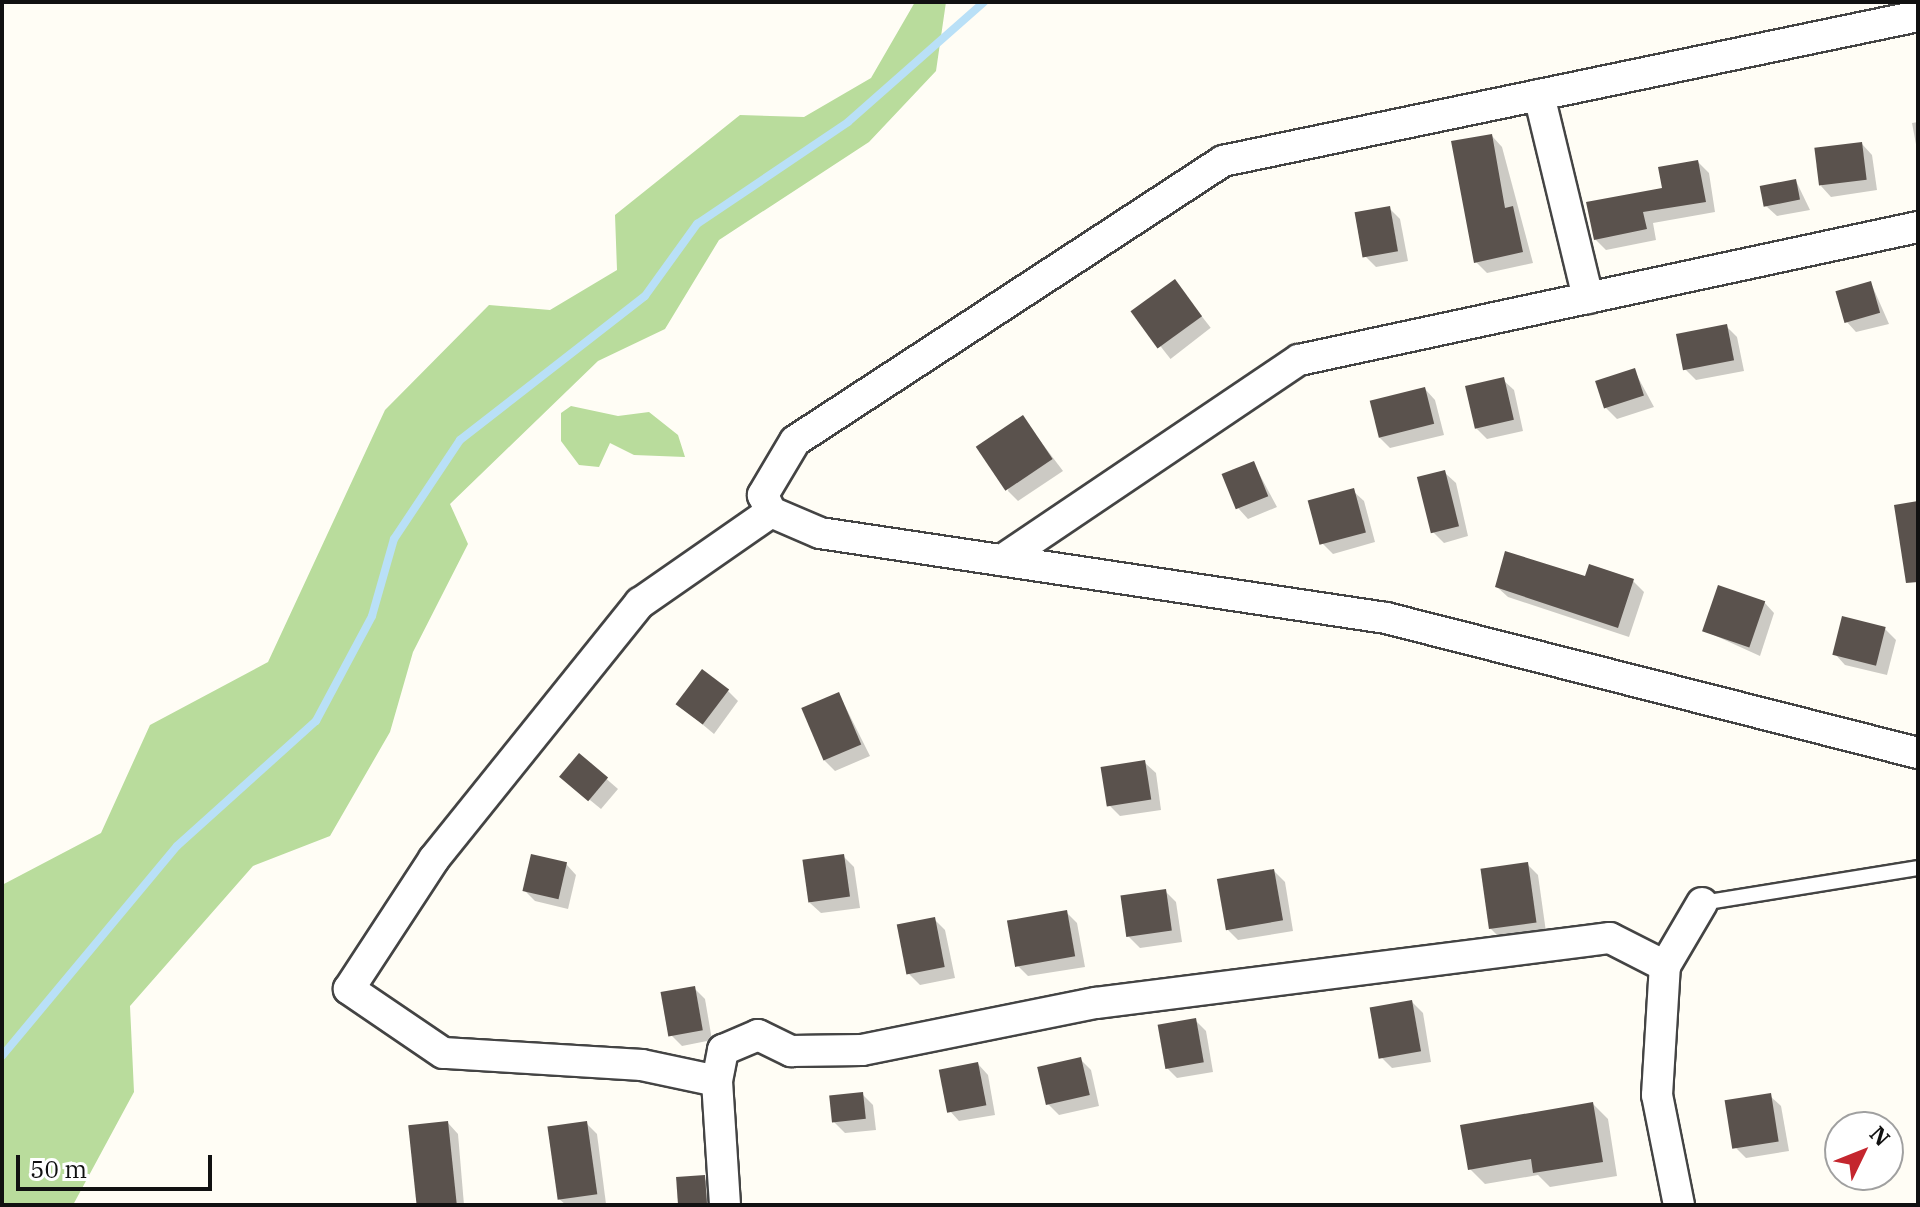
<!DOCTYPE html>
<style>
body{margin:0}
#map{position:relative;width:1920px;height:1207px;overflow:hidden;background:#fffdf5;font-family:"IBM Plex Serif",serif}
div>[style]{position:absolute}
.forest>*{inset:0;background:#b9dc9c}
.shadow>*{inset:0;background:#0003;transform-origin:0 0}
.stream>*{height:8px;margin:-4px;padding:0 4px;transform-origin:4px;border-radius:4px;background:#b9e0f7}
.building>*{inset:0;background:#5a524d;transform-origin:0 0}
.roads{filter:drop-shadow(2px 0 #444) drop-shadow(-2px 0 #444) drop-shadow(0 2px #444) drop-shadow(0 -2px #444)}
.service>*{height:14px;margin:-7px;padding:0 7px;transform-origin:7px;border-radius:7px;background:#fff}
.minor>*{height:30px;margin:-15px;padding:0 15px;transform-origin:15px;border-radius:15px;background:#fff}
span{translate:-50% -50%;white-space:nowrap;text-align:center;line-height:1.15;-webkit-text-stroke:8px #fff;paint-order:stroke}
.frame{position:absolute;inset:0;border:4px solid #111;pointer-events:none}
.north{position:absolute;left:1824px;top:1111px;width:80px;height:80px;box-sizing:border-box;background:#fff;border:2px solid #a0a0a0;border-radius:50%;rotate:47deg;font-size:22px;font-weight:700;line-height:32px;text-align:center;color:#111}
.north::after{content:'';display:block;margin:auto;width:28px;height:36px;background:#c4262e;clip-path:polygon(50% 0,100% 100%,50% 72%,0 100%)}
.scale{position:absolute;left:16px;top:1155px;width:196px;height:36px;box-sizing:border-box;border:4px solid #111;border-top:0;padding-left:10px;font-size:24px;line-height:28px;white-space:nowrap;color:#111;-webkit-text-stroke:6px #fff;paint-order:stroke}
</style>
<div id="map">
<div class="forest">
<i style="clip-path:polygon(915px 2px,946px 2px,936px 71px,869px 142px,719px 240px,665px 329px,598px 361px,450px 504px,468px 544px,413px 652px,390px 732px,330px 836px,253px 866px,130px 1006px,134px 1092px,73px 1205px,2px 1205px,2px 885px,101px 833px,150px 725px,268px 662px,385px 410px,489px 305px,550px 310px,617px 270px,615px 215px,740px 115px,804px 117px,871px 78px)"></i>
<i style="clip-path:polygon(571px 406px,618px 416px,649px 412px,678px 435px,685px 457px,634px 455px,610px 443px,599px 467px,579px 465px,561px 441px,561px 413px)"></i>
</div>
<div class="shadow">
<i style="clip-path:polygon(1918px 122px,1918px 155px,1912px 123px)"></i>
<i style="clip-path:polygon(1492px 136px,1502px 147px,1533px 263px,1487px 273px,1476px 262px)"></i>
<i style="clip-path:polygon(1862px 144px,1872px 155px,1877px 190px,1831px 197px,1821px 186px)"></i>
<i style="clip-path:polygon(1698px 162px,1709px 173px,1715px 212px,1653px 223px,1656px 240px,1606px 250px,1595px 239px)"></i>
<i style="clip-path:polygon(1796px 181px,1810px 210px,1777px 216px,1766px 206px)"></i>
<i style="clip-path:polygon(1389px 208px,1400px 219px,1408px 261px,1376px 267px,1365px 256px)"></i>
<i style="left:1175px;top:282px;width:58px;height:51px;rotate:52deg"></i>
<i style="clip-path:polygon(1871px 283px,1889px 324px,1856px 332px,1846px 321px)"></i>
<i style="clip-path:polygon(1726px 326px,1737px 337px,1744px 371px,1696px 380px,1685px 369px)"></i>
<i style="clip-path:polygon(1634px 370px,1654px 407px,1617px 419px,1606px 408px)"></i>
<i style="clip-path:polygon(1503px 380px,1514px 390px,1523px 431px,1487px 439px,1476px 428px)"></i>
<i style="clip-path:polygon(1425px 389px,1435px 400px,1444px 435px,1390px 448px,1379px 437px)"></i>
<i style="clip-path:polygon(1023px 418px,1063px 471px,1018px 501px,1008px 491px)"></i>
<i style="clip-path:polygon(1254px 464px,1277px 507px,1248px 519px,1238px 508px)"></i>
<i style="clip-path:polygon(1445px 473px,1456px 483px,1468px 536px,1444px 543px,1433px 532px)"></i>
<i style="clip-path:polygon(1353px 491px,1364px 501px,1375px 542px,1333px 554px,1322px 543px)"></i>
<i style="clip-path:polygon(1586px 578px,1633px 581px,1644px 592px,1629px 637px,1508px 597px,1497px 587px)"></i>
<i style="clip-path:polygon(1764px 602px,1774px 613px,1760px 656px,1705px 631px)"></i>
<i style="clip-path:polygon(1885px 629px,1896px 640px,1887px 675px,1845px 665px,1835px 654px)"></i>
<i style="clip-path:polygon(728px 691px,738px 701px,714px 734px,678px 704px)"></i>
<i style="clip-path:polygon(839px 694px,870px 756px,835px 771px,824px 760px)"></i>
<i style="clip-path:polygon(580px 756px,618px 789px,601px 809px,574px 787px)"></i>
<i style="clip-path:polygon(1145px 763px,1156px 773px,1161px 810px,1120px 816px,1109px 805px)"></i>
<i style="clip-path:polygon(843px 856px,854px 867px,860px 908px,821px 913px,810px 903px)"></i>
<i style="clip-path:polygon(566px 864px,576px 875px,568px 909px,535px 901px,524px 890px)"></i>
<i style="clip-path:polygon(1527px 864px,1538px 875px,1546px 932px,1500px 938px,1489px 927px)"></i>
<i style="clip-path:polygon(1274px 871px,1285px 882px,1293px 931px,1238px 940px,1227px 929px)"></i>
<i style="clip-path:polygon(1165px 891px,1176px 902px,1182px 942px,1140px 948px,1129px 937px)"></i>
<i style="clip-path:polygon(1066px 912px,1077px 923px,1085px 967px,1028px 976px,1017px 965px)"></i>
<i style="clip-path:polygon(934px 919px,945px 930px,955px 978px,920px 985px,909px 974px)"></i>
<i style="clip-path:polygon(694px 988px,705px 999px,712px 1040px,682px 1046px,671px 1035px)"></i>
<i style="clip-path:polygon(1412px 1002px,1423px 1013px,1431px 1062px,1392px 1068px,1381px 1057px)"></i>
<i style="clip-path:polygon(1195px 1020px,1206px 1031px,1213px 1072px,1177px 1078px,1166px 1067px)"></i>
<i style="clip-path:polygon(1080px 1059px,1091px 1070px,1099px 1106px,1059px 1115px,1048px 1104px)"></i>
<i style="clip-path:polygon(978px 1064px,988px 1075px,995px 1115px,959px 1121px,949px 1110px)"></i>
<i style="clip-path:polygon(862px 1094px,873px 1105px,876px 1130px,845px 1133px,834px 1122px)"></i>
<i style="clip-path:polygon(1770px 1096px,1781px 1106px,1789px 1151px,1746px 1158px,1735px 1147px)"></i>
<i style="clip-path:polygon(1593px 1104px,1608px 1119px,1617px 1176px,1550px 1187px,1538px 1175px,1485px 1184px,1470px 1169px)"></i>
<i style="clip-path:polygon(448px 1123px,458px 1134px,464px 1205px,426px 1205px)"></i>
<i style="clip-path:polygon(586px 1123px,597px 1134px,606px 1204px,566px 1205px,558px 1198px)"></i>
<i style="clip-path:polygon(704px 1177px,717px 1205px,679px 1205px)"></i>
</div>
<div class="stream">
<i style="left:2px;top:1056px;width:273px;rotate:-50.2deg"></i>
<i style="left:177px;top:846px;width:187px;rotate:-42deg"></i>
<i style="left:316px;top:721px;width:119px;rotate:-61.9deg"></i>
<i style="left:372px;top:616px;width:80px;rotate:-74.1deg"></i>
<i style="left:394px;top:539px;width:119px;rotate:-56.3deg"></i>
<i style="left:460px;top:440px;width:234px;rotate:-37.9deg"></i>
<i style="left:645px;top:296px;width:89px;rotate:-54.2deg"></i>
<i style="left:697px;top:224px;width:182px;rotate:-34deg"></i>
<i style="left:848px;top:122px;width:181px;rotate:-41.4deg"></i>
</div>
<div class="building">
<i style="clip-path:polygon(1492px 134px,1505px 208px,1513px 206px,1523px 252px,1474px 263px,1451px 141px)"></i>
<i style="left:1862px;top:142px;width:38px;height:48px;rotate:83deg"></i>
<i style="clip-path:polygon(1698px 160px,1706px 202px,1643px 212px,1647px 229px,1594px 240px,1586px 202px,1662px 188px,1658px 167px)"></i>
<i style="left:1796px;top:179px;width:21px;height:37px;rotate:79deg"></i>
<i style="left:1390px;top:206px;width:46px;height:36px;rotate:80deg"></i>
<i style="left:1175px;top:279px;width:46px;height:55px;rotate:54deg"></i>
<i style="left:1871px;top:281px;width:33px;height:37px;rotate:74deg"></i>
<i style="left:1727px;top:324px;width:37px;height:52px;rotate:79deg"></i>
<i style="left:1635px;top:368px;width:29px;height:42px;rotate:72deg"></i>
<i style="left:1504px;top:377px;width:44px;height:40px;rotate:77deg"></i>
<i style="left:1425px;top:387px;width:38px;height:57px;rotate:76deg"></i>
<i style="left:1023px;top:415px;width:53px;height:57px;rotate:56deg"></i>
<i style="left:1254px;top:461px;width:38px;height:35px;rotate:68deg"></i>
<i style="left:1445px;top:470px;width:58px;height:29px;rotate:76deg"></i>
<i style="left:1354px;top:488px;width:46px;height:48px;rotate:75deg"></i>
<i style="clip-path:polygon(1918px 501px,1918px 582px,1906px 583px,1894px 505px)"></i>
<i style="clip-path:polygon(1505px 551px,1585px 576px,1589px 564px,1634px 579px,1618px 628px,1495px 587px)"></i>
<i style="left:1718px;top:585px;width:50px;height:49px;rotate:19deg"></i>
<i style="left:1842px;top:616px;width:45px;height:40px;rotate:14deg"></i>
<i style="left:702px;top:669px;width:34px;height:44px;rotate:37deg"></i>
<i style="left:839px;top:692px;width:57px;height:41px;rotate:67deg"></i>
<i style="left:579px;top:753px;width:38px;height:31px;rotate:40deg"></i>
<i style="left:1145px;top:760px;width:40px;height:45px;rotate:81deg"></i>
<i style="left:531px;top:854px;width:37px;height:38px;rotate:13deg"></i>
<i style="left:844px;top:854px;width:43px;height:42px;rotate:82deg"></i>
<i style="left:1528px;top:862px;width:61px;height:48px;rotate:82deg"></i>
<i style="left:1274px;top:869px;width:52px;height:58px;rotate:80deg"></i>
<i style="left:1166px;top:889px;width:42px;height:46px;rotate:82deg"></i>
<i style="left:1067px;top:910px;width:47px;height:61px;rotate:80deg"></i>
<i style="left:935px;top:917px;width:51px;height:39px;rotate:79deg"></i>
<i style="left:695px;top:986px;width:45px;height:35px;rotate:80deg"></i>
<i style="left:1412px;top:1000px;width:52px;height:43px;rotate:80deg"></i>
<i style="left:1196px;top:1018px;width:45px;height:39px;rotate:80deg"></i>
<i style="left:1081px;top:1057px;width:39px;height:45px;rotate:77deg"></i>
<i style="left:978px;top:1062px;width:44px;height:40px;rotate:79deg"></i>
<i style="left:863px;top:1092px;width:27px;height:34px;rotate:84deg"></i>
<i style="left:1771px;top:1093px;width:49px;height:47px;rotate:81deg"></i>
<i style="clip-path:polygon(1593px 1102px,1603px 1162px,1533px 1173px,1531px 1159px,1468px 1170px,1460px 1125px)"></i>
<i style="left:448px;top:1121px;width:84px;height:40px;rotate:84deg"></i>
<i style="left:587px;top:1121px;width:74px;height:40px;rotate:82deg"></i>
<i style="left:705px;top:1175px;width:30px;height:29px;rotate:86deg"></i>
</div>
<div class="roads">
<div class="service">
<i style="left:1702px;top:903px;width:219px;rotate:-9.2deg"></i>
</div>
<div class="minor">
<i style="left:1918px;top:16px;width:710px;rotate:168.22deg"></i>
<i style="left:1223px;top:161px;width:511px;rotate:146.81deg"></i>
<i style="left:795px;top:441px;width:63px;rotate:120.7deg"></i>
<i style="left:763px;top:495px;width:19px;rotate:65deg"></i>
<i style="left:771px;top:512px;width:53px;rotate:23.2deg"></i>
<i style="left:820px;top:533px;width:572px;rotate:8.54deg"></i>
<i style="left:1386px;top:618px;width:549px;rotate:14.24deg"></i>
<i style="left:1539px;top:95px;width:209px;rotate:76.4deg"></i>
<i style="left:1002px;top:560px;width:358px;rotate:-34deg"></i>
<i style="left:1299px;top:360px;width:633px;rotate:-12.13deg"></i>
<i style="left:717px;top:1081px;width:77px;rotate:-168deg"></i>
<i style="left:642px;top:1065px;width:199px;rotate:-176.5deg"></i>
<i style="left:443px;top:1053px;width:114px;rotate:-145.8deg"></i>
<i style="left:349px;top:989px;width:155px;rotate:-56.8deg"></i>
<i style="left:434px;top:859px;width:329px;rotate:-51.2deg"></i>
<i style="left:640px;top:603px;width:160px;rotate:-34.8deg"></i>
<i style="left:725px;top:1205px;width:124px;rotate:-93.7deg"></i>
<i style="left:717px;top:1081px;width:32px;rotate:-79deg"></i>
<i style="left:723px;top:1050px;width:38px;rotate:-23deg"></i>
<i style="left:758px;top:1035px;width:37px;rotate:26deg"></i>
<i style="left:791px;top:1051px;width:71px;rotate:-0.8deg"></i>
<i style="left:862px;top:1050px;width:239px;rotate:-11.4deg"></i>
<i style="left:1096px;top:1003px;width:518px;rotate:-7.21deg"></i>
<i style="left:1610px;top:938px;width:62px;rotate:27deg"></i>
<i style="left:1679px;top:1205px;width:112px;rotate:-101.3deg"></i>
<i style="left:1657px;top:1095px;width:129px;rotate:-86.5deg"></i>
<i style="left:1665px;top:966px;width:73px;rotate:-59.6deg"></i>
</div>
</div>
<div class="frame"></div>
<div class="north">N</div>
<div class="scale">50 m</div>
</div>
